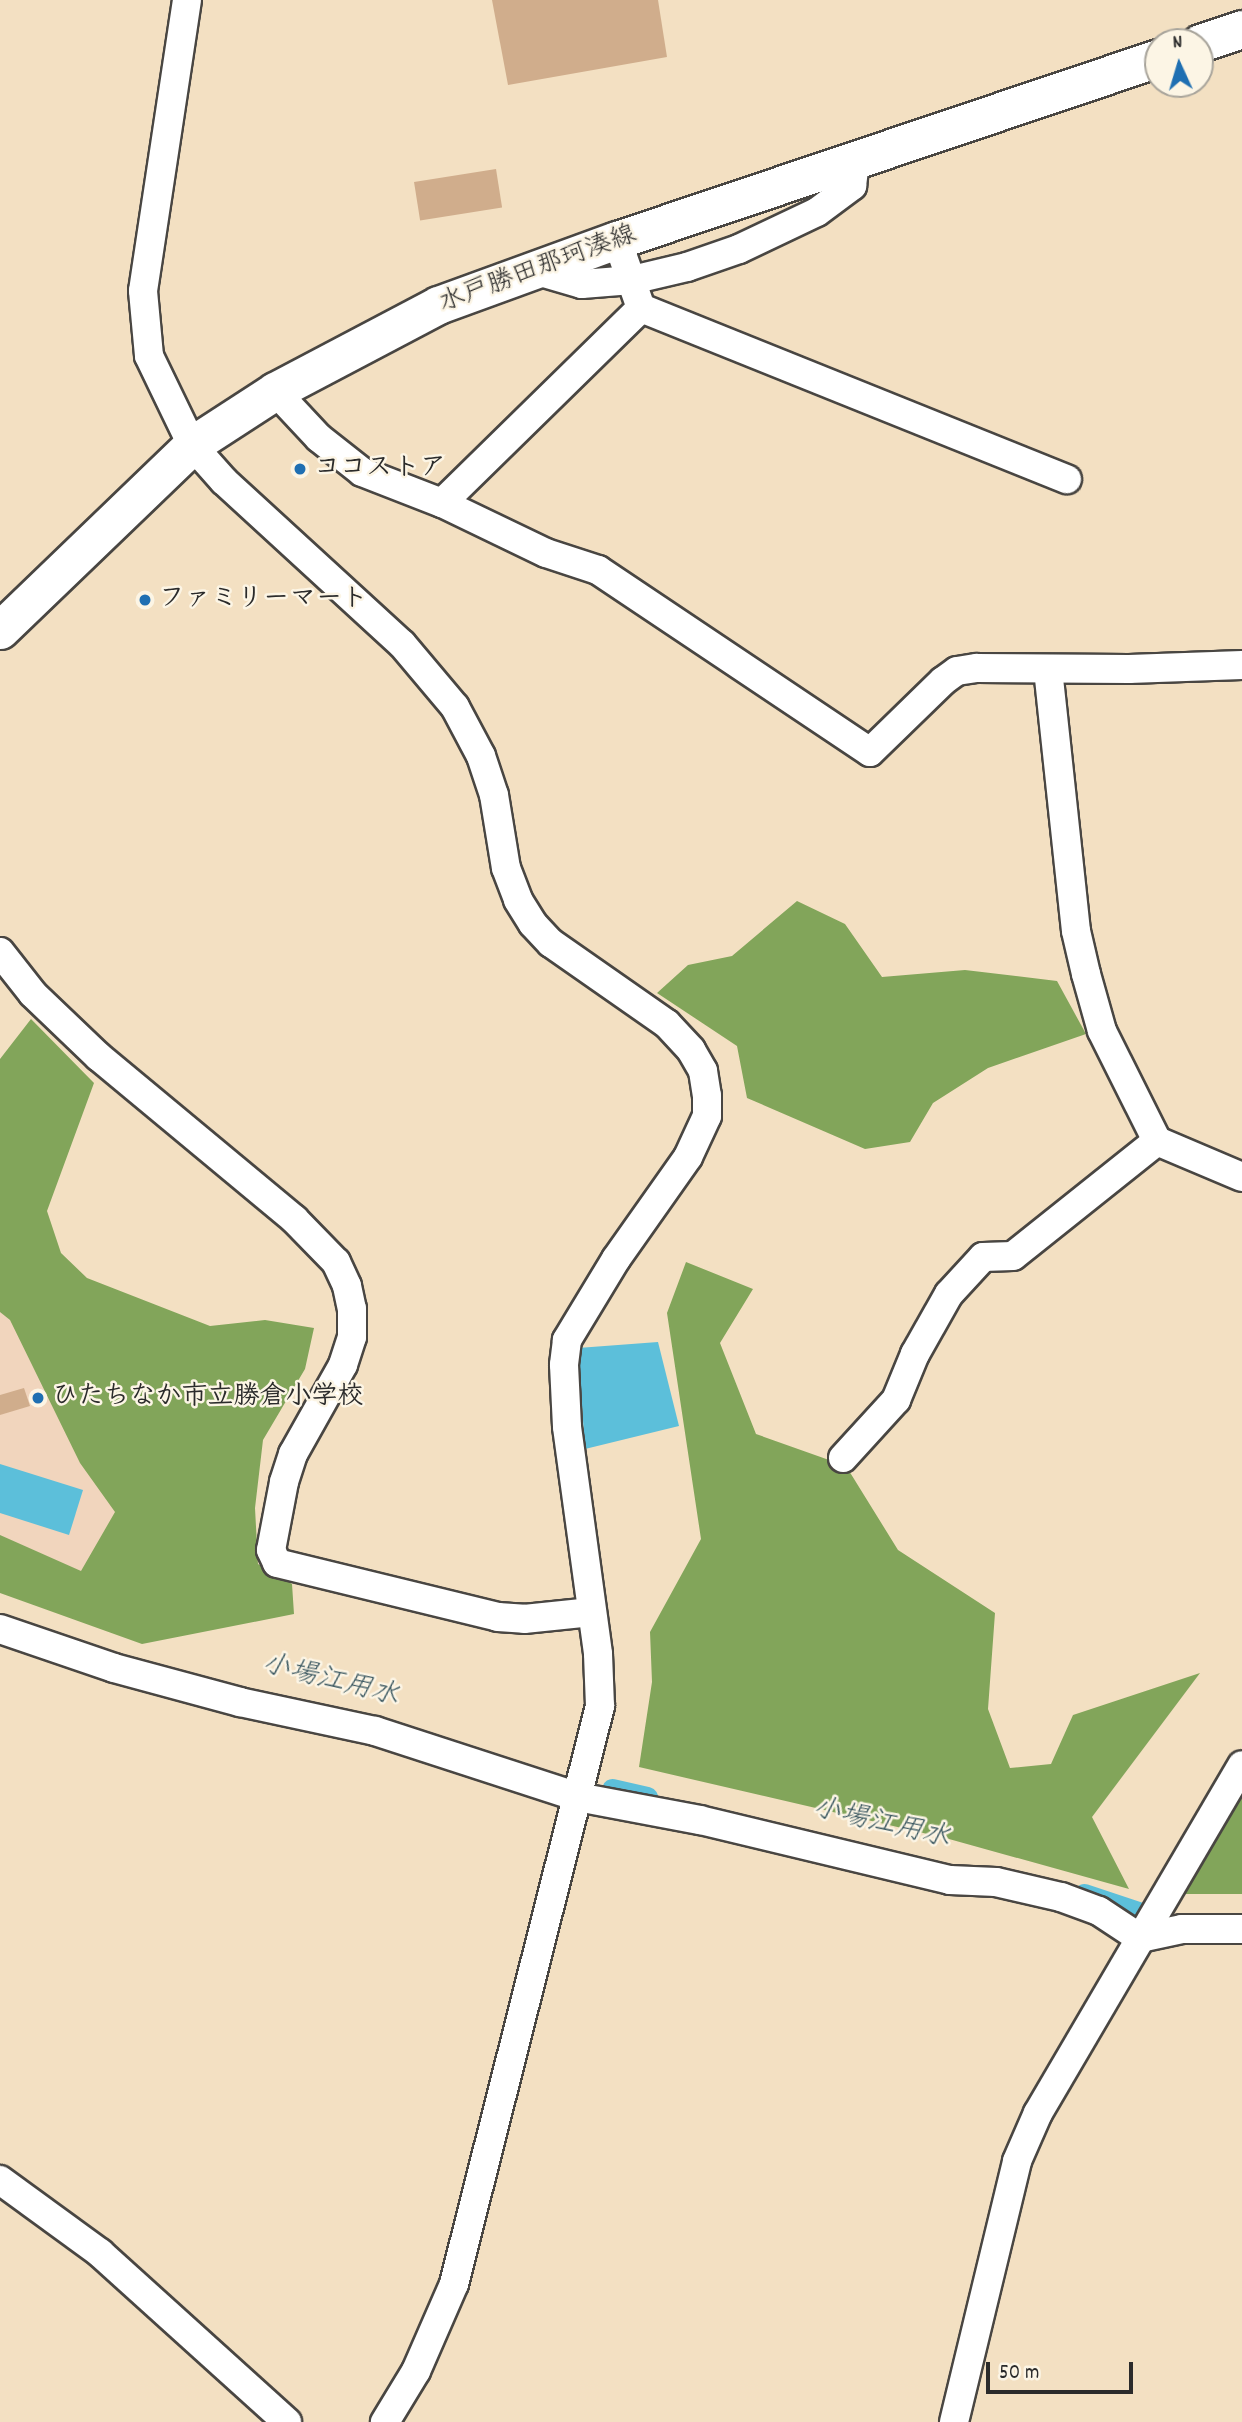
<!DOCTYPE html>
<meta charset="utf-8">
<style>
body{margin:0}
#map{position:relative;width:1242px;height:2422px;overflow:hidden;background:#f3e0c2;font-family:Dekko,"Klee One",sans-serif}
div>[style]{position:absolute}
.built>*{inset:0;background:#f1d5bd}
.forest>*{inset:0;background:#82a55a}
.water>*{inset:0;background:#5cbfda}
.canal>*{height:21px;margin:-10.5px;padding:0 10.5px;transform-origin:10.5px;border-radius:10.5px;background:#5cbfda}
.building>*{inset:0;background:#d0ad8c;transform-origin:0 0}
.roads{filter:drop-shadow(2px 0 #494642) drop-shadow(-2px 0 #494642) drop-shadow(0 2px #494642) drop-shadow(0 -2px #494642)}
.minor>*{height:28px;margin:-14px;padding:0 14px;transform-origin:14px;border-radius:14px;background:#fff}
.major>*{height:37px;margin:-18.5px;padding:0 18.5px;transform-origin:18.5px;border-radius:18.5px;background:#fff}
.dots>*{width:19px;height:19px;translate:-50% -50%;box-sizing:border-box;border:4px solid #fcf5e5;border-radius:50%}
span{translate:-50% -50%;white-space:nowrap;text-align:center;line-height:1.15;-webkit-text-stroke:5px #fcf5e5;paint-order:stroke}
.street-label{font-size:26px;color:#2b2b2b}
.poi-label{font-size:26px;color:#2b2b2b;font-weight:700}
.left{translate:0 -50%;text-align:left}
.water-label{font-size:28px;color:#3a5760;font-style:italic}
.north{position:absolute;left:1144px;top:28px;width:70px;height:70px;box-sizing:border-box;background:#fcf5e5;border:2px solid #a8a49b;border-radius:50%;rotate:356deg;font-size:19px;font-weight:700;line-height:28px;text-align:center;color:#2b2b2b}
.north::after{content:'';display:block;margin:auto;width:24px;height:32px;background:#1f6fb2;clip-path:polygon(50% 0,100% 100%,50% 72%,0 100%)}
.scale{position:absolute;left:986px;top:2362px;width:147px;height:32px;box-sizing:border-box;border:4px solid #2b2b2b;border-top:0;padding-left:9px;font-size:21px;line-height:24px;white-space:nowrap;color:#2b2b2b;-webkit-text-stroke:5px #fcf5e5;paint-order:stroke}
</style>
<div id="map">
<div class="built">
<i style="clip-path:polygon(0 1285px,134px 1495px,73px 1609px,0 1576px)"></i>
</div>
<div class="forest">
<i style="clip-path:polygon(797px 901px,845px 924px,882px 977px,965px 970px,1057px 981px,1086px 1034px,988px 1068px,933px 1103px,910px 1142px,865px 1149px,747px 1098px,737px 1046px,657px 993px,688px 965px,732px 956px)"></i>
<i style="clip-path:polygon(31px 1019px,94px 1083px,47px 1211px,61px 1253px,87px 1278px,210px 1326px,265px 1320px,314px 1328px,305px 1369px,263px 1440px,255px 1508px,258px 1564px,292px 1584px,294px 1614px,142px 1644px,0 1593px,0 1535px,81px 1571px,115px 1512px,80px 1463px,10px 1320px,0 1312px,0 1059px)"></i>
<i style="clip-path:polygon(686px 1262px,753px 1289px,720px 1343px,756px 1434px,846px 1466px,898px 1550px,995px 1613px,988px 1709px,1010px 1768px,1051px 1764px,1073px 1715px,1200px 1673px,1092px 1817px,1129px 1889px,949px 1839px,639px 1767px,652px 1682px,650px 1632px,701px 1539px,667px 1313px)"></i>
<i style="clip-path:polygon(1242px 1794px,1242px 1894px,1180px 1894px)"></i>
</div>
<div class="water">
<i style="clip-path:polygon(658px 1342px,679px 1426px,585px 1449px,578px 1348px)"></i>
<i style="clip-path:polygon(0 1464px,83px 1490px,69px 1535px,0 1513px)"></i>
</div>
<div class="canal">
<i style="left:612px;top:1789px;width:36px;rotate:13deg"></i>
<i style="left:1084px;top:1894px;width:57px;rotate:18.4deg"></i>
</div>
<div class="building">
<i style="clip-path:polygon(492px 0,658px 0,667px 57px,508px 85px)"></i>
<i style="left:496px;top:169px;width:39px;height:83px;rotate:81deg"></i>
<i style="clip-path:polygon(24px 1388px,30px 1406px,0 1415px,0 1395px)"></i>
</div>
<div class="roads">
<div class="minor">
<i style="left:187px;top:0;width:294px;rotate:98.6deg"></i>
<i style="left:143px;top:291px;width:65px;rotate:84.7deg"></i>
<i style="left:149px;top:356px;width:99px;rotate:64.2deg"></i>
<i style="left:192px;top:445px;width:48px;rotate:48.4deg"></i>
<i style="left:224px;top:481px;width:241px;rotate:42.5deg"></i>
<i style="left:402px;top:644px;width:82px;rotate:49.9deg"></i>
<i style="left:455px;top:707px;width:55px;rotate:62deg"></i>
<i style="left:481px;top:756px;width:41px;rotate:71.6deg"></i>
<i style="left:494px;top:795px;width:74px;rotate:80.7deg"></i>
<i style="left:506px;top:868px;width:34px;rotate:69deg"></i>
<i style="left:518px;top:900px;width:28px;rotate:58deg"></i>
<i style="left:533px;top:924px;width:26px;rotate:47deg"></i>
<i style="left:551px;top:943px;width:141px;rotate:34.9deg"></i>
<i style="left:667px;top:1024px;width:35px;rotate:47deg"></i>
<i style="left:691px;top:1050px;width:24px;rotate:60deg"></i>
<i style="left:703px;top:1071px;width:25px;rotate:81deg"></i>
<i style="left:707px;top:1096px;width:20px;rotate:90deg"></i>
<i style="left:707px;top:1116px;width:45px;rotate:114.9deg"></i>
<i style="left:688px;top:1157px;width:125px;rotate:125.2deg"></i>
<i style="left:616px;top:1259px;width:95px;rotate:121.2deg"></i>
<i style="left:567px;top:1340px;width:25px;rotate:97deg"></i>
<i style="left:564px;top:1365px;width:62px;rotate:87.2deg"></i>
<i style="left:567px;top:1427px;width:229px;rotate:82.2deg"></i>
<i style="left:598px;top:1654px;width:52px;rotate:87.8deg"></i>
<i style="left:600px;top:1706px;width:596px;rotate:104.18deg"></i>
<i style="left:454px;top:2284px;width:95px;rotate:113.6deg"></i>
<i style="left:416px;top:2371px;width:60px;rotate:121.3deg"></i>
<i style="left:617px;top:240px;width:72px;rotate:70.6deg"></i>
<i style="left:641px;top:308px;width:459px;rotate:21.9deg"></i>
<i style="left:534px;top:270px;width:50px;rotate:16.3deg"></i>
<i style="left:582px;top:284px;width:50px;rotate:-4.6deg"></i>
<i style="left:632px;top:280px;width:57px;rotate:-13.3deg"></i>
<i style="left:687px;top:267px;width:55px;rotate:-19.1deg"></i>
<i style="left:739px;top:249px;width:86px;rotate:-25.4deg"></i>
<i style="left:817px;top:212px;width:44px;rotate:-36.6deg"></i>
<i style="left:852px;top:186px;width:24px;rotate:-83deg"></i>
<i style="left:275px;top:391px;width:64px;rotate:46.9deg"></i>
<i style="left:319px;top:438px;width:55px;rotate:38.3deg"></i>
<i style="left:362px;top:472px;width:86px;rotate:21.2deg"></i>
<i style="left:442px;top:503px;width:115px;rotate:25.7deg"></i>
<i style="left:546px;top:553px;width:55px;rotate:18.1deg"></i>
<i style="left:598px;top:570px;width:327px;rotate:33.8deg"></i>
<i style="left:870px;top:752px;width:102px;rotate:-44.2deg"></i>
<i style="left:943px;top:681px;width:17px;rotate:-36deg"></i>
<i style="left:957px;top:671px;width:20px;rotate:-9deg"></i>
<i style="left:977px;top:668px;width:152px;rotate:0.4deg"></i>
<i style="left:1129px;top:669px;width:113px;rotate:-2deg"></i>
<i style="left:442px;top:503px;width:279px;rotate:-44.4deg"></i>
<i style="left:1048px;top:669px;width:263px;rotate:83.9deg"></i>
<i style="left:1076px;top:931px;width:44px;rotate:76.9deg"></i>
<i style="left:1086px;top:974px;width:59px;rotate:74.3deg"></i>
<i style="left:1102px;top:1031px;width:123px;rotate:63.4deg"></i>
<i style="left:0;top:952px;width:53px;rotate:51.8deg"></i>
<i style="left:33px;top:994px;width:91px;rotate:43.7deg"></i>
<i style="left:99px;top:1057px;width:254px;rotate:39.7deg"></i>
<i style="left:294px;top:1219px;width:60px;rotate:45.7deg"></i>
<i style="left:336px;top:1262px;width:26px;rotate:65deg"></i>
<i style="left:347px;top:1286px;width:24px;rotate:78deg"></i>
<i style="left:352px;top:1309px;width:28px;rotate:90deg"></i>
<i style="left:352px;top:1337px;width:29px;rotate:108deg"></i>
<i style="left:343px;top:1365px;width:102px;rotate:119.3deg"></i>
<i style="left:293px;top:1454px;width:29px;rotate:108deg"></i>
<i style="left:284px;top:1482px;width:69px;rotate:100.8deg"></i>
<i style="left:271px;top:1550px;width:14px;rotate:65deg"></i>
<i style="left:277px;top:1563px;width:228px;rotate:13.7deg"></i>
<i style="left:498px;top:1617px;width:26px;rotate:4deg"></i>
<i style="left:524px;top:1619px;width:68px;rotate:-5.9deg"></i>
<i style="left:843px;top:1458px;width:79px;rotate:-47.6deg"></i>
<i style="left:896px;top:1400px;width:50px;rotate:-67.6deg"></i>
<i style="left:915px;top:1354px;width:69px;rotate:-60.5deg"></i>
<i style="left:949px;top:1294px;width:50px;rotate:-47.4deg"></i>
<i style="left:983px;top:1257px;width:30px;rotate:-2deg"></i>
<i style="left:1013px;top:1256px;width:184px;rotate:-38.6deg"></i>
<i style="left:1157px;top:1141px;width:92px;rotate:23deg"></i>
<i style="left:0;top:1629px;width:120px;rotate:18.9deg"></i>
<i style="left:114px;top:1668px;width:131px;rotate:15.1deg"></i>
<i style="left:240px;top:1702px;width:138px;rotate:12.1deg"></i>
<i style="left:375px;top:1731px;width:213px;rotate:18deg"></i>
<i style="left:578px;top:1797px;width:124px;rotate:10.7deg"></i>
<i style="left:700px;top:1820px;width:257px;rotate:13.5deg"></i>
<i style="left:950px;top:1880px;width:46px;rotate:2.5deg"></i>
<i style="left:996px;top:1882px;width:67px;rotate:13deg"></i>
<i style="left:1061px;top:1897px;width:40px;rotate:20.2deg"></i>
<i style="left:1099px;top:1911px;width:49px;rotate:33.4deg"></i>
<i style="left:1140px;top:1938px;width:43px;rotate:-12.1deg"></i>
<i style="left:1182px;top:1929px;width:60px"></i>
<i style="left:0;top:2180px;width:124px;rotate:36.1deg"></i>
<i style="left:100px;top:2253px;width:252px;rotate:42.1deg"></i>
<i style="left:954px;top:2422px;width:268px;rotate:-76.4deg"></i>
<i style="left:1017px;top:2161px;width:52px;rotate:-66.4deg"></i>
<i style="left:1038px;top:2113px;width:403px;rotate:-59.6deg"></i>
</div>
<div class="major">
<i style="left:1200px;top:43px;width:44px;rotate:-18.4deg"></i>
<i style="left:0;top:630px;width:267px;rotate:-43.9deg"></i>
<i style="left:192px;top:445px;width:99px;rotate:-33deg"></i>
<i style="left:275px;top:391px;width:184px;rotate:-27.8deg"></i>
<i style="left:438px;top:305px;width:190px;rotate:-20deg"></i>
<i style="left:617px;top:240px;width:571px;rotate:-18.59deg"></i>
</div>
</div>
<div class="dots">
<i style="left:300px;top:469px;background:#1f6fb2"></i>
<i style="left:145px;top:600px;background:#1f6fb2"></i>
<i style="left:38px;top:1398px;background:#1f6fb2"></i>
</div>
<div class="street-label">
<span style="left:538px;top:270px;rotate:-20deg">水戸勝田那珂湊線</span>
</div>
<div class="poi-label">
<span class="left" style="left:314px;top:469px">ココストア</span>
<span class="left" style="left:159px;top:600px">ファミリーマート</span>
<span class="left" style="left:52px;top:1398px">ひたちなか市立勝倉小学校</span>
</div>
<div class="water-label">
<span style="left:330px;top:1682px;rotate:14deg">小場江用水</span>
<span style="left:881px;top:1825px;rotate:13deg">小場江用水</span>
</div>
<div class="north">N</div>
<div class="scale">50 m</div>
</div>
